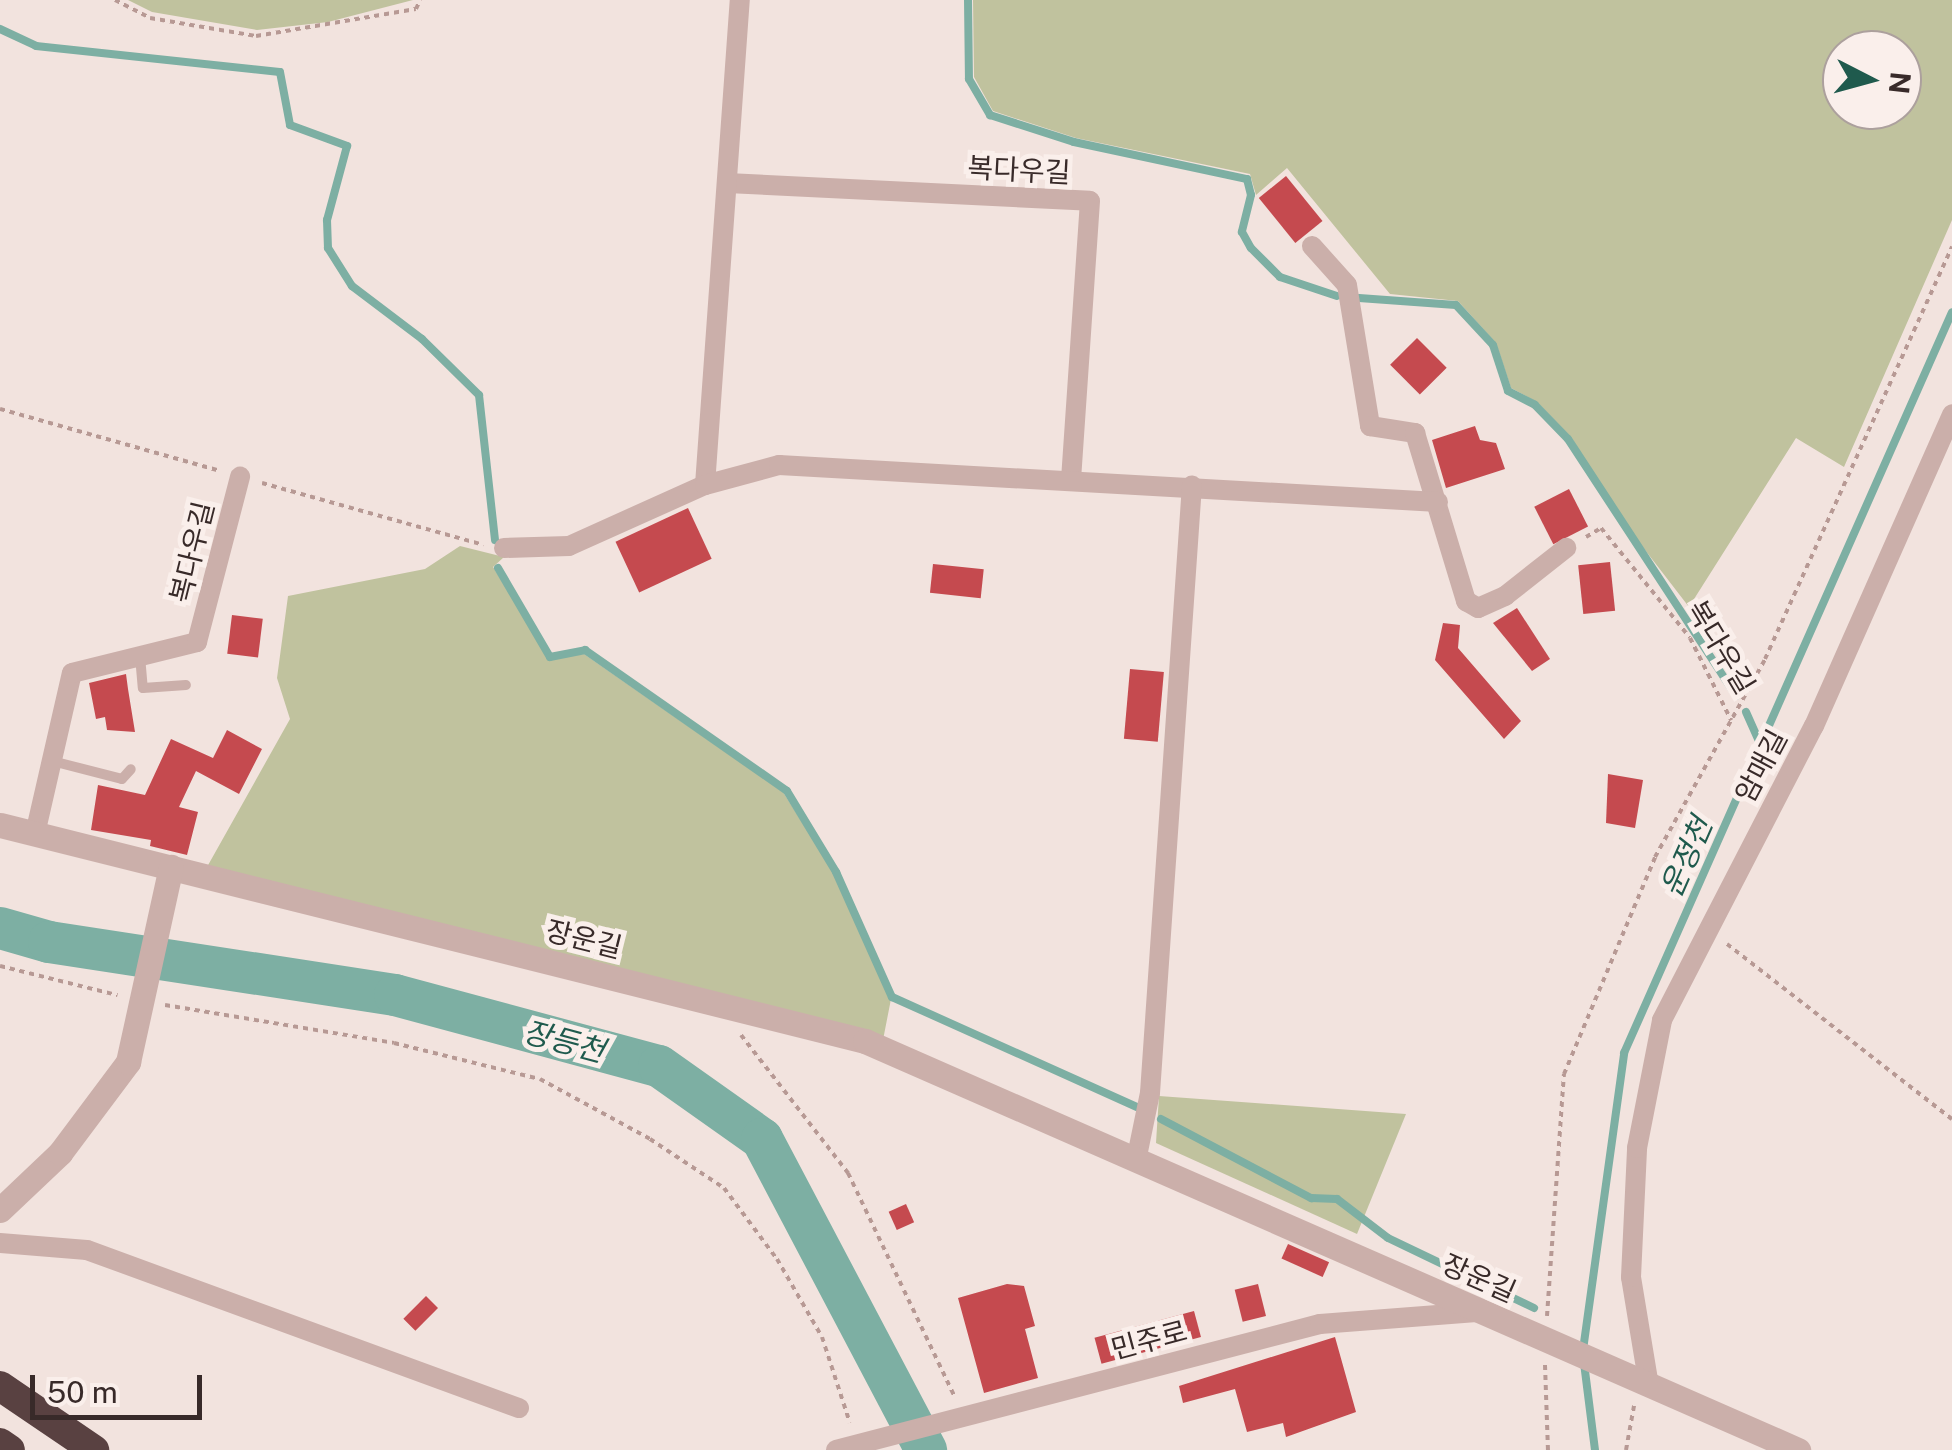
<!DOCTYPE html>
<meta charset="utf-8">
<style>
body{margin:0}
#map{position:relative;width:1952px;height:1450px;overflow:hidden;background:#f2e3de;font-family:"Public Sans","Noto Sans KR",sans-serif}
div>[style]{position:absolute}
.green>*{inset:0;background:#c0c29e}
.stream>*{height:8px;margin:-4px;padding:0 4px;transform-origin:4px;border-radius:4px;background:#7dafa3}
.river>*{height:42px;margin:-21px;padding:0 21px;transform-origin:21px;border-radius:21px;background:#7dafa3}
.building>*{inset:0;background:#c54a4f;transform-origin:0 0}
.path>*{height:4px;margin-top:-2px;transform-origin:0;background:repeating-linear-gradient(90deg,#b79994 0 5px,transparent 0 10px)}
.service>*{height:10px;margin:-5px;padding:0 5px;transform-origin:5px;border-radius:5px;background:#cbafaa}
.minor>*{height:20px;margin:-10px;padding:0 10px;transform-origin:10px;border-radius:10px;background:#cbafaa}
.tertiary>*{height:25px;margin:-12.5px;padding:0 12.5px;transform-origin:12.5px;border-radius:12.5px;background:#cbafaa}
.motorway>*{height:30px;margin:-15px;padding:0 15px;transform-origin:15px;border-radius:15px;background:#594141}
span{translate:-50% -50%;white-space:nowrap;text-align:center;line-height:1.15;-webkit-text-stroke:10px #faefeb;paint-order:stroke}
.street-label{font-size:28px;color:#382a29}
.water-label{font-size:30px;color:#1f5a4d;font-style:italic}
.north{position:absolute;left:1822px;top:30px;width:100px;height:100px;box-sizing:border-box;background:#faefeb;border:2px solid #aca09d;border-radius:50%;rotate:96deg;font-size:28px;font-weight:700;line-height:40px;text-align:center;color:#382a29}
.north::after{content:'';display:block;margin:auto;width:35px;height:45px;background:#1f5a4d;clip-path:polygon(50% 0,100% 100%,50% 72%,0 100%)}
.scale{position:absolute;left:30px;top:1375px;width:172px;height:45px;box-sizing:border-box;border:5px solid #382a29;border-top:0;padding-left:12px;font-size:30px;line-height:35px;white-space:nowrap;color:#382a29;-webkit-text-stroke:8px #faefeb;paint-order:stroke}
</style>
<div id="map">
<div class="green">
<i style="clip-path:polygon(128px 0,413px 0,328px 22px,257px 30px,152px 12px)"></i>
<i style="clip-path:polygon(evenodd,973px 0,1952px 0,1952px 220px,1844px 467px,1796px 438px,1689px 607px,1625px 524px,1571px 437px,1537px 402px,1511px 388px,1496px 343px,1458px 301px,1390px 294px,1287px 168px,1256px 195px,1250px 174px,1076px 138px,993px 111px,974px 77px,973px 0,1842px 50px,1902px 50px,1902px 110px,1842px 110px,1842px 50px)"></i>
<i style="clip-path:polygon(460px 546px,504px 557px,493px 567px,550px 659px,584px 654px,783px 792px,834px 873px,891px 999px,883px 1040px,207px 867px,290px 719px,277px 678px,288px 596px,425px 569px)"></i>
<i style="clip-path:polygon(1159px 1096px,1406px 1114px,1357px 1234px,1156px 1143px)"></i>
</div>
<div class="stream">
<i style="left:968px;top:0;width:79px;rotate:89.3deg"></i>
<i style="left:969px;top:79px;width:42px;rotate:59.7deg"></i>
<i style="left:990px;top:115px;width:88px;rotate:17.8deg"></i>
<i style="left:1074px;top:142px;width:177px;rotate:12.1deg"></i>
<i style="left:1247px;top:179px;width:16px;rotate:76deg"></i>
<i style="left:1251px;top:195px;width:38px;rotate:104deg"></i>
<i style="left:1242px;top:232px;width:18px;rotate:61deg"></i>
<i style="left:1251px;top:248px;width:41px;rotate:45deg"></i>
<i style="left:1280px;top:277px;width:60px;rotate:18.4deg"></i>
<i style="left:0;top:29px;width:40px;rotate:25deg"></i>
<i style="left:36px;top:46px;width:245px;rotate:6.1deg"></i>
<i style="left:280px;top:72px;width:54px;rotate:79.3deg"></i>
<i style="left:290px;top:125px;width:61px;rotate:20.2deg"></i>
<i style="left:347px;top:146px;width:77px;rotate:105.1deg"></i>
<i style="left:327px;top:220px;width:28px;rotate:88deg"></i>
<i style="left:328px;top:248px;width:45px;rotate:57.7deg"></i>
<i style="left:352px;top:286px;width:88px;rotate:37.1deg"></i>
<i style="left:422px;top:339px;width:80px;rotate:44.5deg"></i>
<i style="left:479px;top:395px;width:146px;rotate:83.7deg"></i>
<i style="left:1359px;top:298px;width:97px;rotate:4.1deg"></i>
<i style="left:1456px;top:305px;width:54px;rotate:47.2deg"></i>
<i style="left:1493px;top:345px;width:48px;rotate:71.9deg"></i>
<i style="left:1508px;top:391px;width:30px;rotate:27deg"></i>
<i style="left:1535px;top:405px;width:47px;rotate:45.9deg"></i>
<i style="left:1568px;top:439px;width:307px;rotate:56.8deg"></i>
<i style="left:498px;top:568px;width:103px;rotate:59.7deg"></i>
<i style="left:550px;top:657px;width:36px;rotate:-11deg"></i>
<i style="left:585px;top:650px;width:246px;rotate:34.9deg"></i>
<i style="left:787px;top:791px;width:95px;rotate:58.8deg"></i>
<i style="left:836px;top:872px;width:137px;rotate:65.9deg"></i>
<i style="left:892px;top:997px;width:269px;rotate:24.2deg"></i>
<i style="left:1746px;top:712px;width:39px;rotate:66deg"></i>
<i style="left:1161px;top:1119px;width:170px;rotate:27.8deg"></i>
<i style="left:1311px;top:1198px;width:26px;rotate:2deg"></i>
<i style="left:1337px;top:1199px;width:64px;rotate:37.4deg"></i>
<i style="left:1388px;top:1238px;width:162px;rotate:25.6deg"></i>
<i style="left:1583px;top:1350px;width:300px;rotate:-82.1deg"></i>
<i style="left:1624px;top:1053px;width:810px;rotate:-66.12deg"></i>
<i style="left:1584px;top:1363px;width:88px;rotate:82.8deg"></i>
</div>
<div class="river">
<i style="left:0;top:928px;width:51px;rotate:15.9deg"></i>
<i style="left:49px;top:942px;width:350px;rotate:8.7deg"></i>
<i style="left:395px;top:995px;width:273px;rotate:15.1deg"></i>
<i style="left:659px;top:1066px;width:126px;rotate:35.3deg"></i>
<i style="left:762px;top:1139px;width:352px;rotate:62.2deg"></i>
</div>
<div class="building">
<i style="left:1286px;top:176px;width:58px;height:35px;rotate:51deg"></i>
<i style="left:1417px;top:338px;width:42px;height:38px;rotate:45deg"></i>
<i style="clip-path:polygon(1475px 426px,1480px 440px,1496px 443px,1505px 469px,1446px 488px,1432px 440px)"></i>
<i style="left:1569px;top:489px;width:42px;height:39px;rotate:63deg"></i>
<i style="left:688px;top:508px;width:56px;height:80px;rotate:65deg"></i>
<i style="left:1610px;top:562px;width:49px;height:32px;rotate:84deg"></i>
<i style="left:933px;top:564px;width:51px;height:29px;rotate:6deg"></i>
<i style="clip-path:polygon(1517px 608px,1550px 659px,1532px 671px,1493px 623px)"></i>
<i style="left:232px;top:615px;width:31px;height:39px;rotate:7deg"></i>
<i style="clip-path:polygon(1443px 623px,1460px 625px,1458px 648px,1521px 721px,1504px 739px,1435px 660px)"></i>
<i style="left:1130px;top:669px;width:34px;height:70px;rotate:5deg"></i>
<i style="clip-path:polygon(126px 674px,128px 689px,135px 732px,107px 730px,105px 717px,96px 719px,89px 683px)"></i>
<i style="clip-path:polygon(227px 730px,262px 749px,239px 794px,196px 771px,179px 807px,198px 812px,187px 855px,150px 846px,151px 840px,91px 830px,98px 785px,145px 795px,171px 739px,213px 758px)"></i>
<i style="clip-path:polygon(1608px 774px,1643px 780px,1635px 828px,1606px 823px)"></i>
<i style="left:906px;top:1204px;width:20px;height:19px;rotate:66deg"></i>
<i style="left:1288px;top:1244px;width:45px;height:16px;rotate:24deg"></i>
<i style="clip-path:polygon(1007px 1284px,1024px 1286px,1035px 1326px,1025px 1329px,1038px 1378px,984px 1393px,958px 1298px)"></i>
<i style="left:1258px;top:1284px;width:33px;height:24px;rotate:76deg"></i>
<i style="left:426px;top:1296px;width:17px;height:32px;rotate:45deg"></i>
<i style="left:1194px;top:1311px;width:27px;height:103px;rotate:75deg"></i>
<i style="clip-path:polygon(1335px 1337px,1356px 1412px,1286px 1437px,1283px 1423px,1247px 1432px,1235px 1389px,1183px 1403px,1179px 1386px)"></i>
</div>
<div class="path">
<i style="left:115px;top:0;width:39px;rotate:27deg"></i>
<i style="left:150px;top:18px;width:108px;rotate:9.6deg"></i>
<i style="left:256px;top:36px;width:162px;rotate:-9.6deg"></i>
<i style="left:416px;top:9px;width:10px;rotate:-66deg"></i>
<i style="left:0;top:409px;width:229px;rotate:15.7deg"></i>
<i style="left:262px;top:483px;width:230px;rotate:15.6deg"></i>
<i style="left:1586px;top:537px;width:17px;rotate:-31deg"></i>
<i style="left:1601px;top:528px;width:141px;rotate:51deg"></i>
<i style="left:1690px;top:638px;width:92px;rotate:63.4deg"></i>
<i style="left:1727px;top:944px;width:285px;rotate:37.9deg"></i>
<i style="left:0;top:966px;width:121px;rotate:13.9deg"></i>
<i style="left:165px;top:1005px;width:232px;rotate:9.4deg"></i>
<i style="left:394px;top:1043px;width:150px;rotate:13.9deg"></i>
<i style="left:540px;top:1079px;width:125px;rotate:28.6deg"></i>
<i style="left:650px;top:1139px;width:89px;rotate:33.5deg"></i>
<i style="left:724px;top:1188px;width:89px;rotate:53.3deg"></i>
<i style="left:777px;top:1259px;width:90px;rotate:60deg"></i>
<i style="left:822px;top:1337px;width:90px;rotate:72deg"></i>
<i style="left:741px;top:1035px;width:175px;rotate:52.2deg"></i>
<i style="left:848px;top:1173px;width:246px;rotate:64.5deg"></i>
<i style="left:1547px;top:1316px;width:243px;rotate:-86deg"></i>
<i style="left:1564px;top:1074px;width:235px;rotate:-67.2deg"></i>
<i style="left:1655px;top:857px;width:227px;rotate:-60.9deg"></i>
<i style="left:1765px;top:659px;width:453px;rotate:-65.6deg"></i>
<i style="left:1545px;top:1365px;width:85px;rotate:88deg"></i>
<i style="left:1626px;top:1450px;width:45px;rotate:-79.7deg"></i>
</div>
<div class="service">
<i style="left:140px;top:656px;width:32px;rotate:85deg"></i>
<i style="left:143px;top:688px;width:43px;rotate:-4deg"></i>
<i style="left:52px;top:761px;width:72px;rotate:14.4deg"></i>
<i style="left:122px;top:779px;width:13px;rotate:-48deg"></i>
</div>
<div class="minor">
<i style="left:727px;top:183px;width:363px;rotate:2.8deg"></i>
<i style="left:1090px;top:201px;width:279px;rotate:93.9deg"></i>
<i style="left:1312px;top:246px;width:52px;rotate:48.1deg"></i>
<i style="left:1347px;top:285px;width:143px;rotate:80.7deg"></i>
<i style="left:1370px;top:426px;width:46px;rotate:8.8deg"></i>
<i style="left:1415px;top:433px;width:176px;rotate:73.1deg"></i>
<i style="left:1466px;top:601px;width:14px;rotate:30deg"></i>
<i style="left:1478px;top:608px;width:30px;rotate:-24deg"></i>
<i style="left:1505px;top:596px;width:78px;rotate:-38.2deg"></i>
<i style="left:705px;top:485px;width:486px;rotate:-85.9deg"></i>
<i style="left:504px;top:548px;width:65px;rotate:-1.8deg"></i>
<i style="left:569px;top:546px;width:149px;rotate:-24.2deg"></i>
<i style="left:705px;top:485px;width:77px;rotate:-15.1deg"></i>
<i style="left:779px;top:465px;width:660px;rotate:3.21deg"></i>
<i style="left:35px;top:834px;width:165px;rotate:-77.1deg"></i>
<i style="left:72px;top:673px;width:129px;rotate:-13.9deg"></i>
<i style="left:197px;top:642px;width:171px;rotate:-75.4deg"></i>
<i style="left:1136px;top:1161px;width:69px;rotate:-78.4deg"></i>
<i style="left:1150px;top:1093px;width:609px;rotate:-86.05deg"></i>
<i style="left:0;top:1243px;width:87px;rotate:4.6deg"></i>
<i style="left:87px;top:1250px;width:460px;rotate:20.1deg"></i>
<i style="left:1649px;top:1386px;width:110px;rotate:-99.4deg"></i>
<i style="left:1631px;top:1277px;width:129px;rotate:-87.3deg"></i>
<i style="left:1637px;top:1148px;width:130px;rotate:-78.9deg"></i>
<i style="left:1662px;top:1020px;width:331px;rotate:-62.7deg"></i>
<i style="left:1814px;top:726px;width:341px;rotate:-66.1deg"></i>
<i style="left:836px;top:1450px;width:500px;rotate:-14.59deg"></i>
<i style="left:1320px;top:1324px;width:157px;rotate:-4.4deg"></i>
</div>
<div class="tertiary">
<i style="left:0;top:825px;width:892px;rotate:14.02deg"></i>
<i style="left:865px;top:1041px;width:1019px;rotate:23.67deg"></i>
<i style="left:0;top:1210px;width:83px;rotate:-43.5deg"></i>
<i style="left:60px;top:1153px;width:114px;rotate:-53.2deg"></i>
<i style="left:128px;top:1062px;width:200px;rotate:-77.6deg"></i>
</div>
<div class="motorway">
<i style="left:0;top:1386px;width:114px;rotate:34.2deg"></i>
<i style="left:0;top:1443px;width:12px;rotate:35deg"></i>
</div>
<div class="street-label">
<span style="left:1019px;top:170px;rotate:3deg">복다우길</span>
<span style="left:192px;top:552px;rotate:-76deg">복다우길</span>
<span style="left:1721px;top:647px;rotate:59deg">복다우길</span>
<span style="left:1761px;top:766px;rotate:-62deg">암매길</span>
<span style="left:584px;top:939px;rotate:14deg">장운길</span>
<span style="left:1479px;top:1278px;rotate:24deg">장운길</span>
<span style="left:1149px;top:1340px;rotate:-15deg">민주로</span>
</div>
<div class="water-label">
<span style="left:1686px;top:857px;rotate:-66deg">운정천</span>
<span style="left:564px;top:1041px;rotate:15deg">장등천</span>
</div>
<div class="north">N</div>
<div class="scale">50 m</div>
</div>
